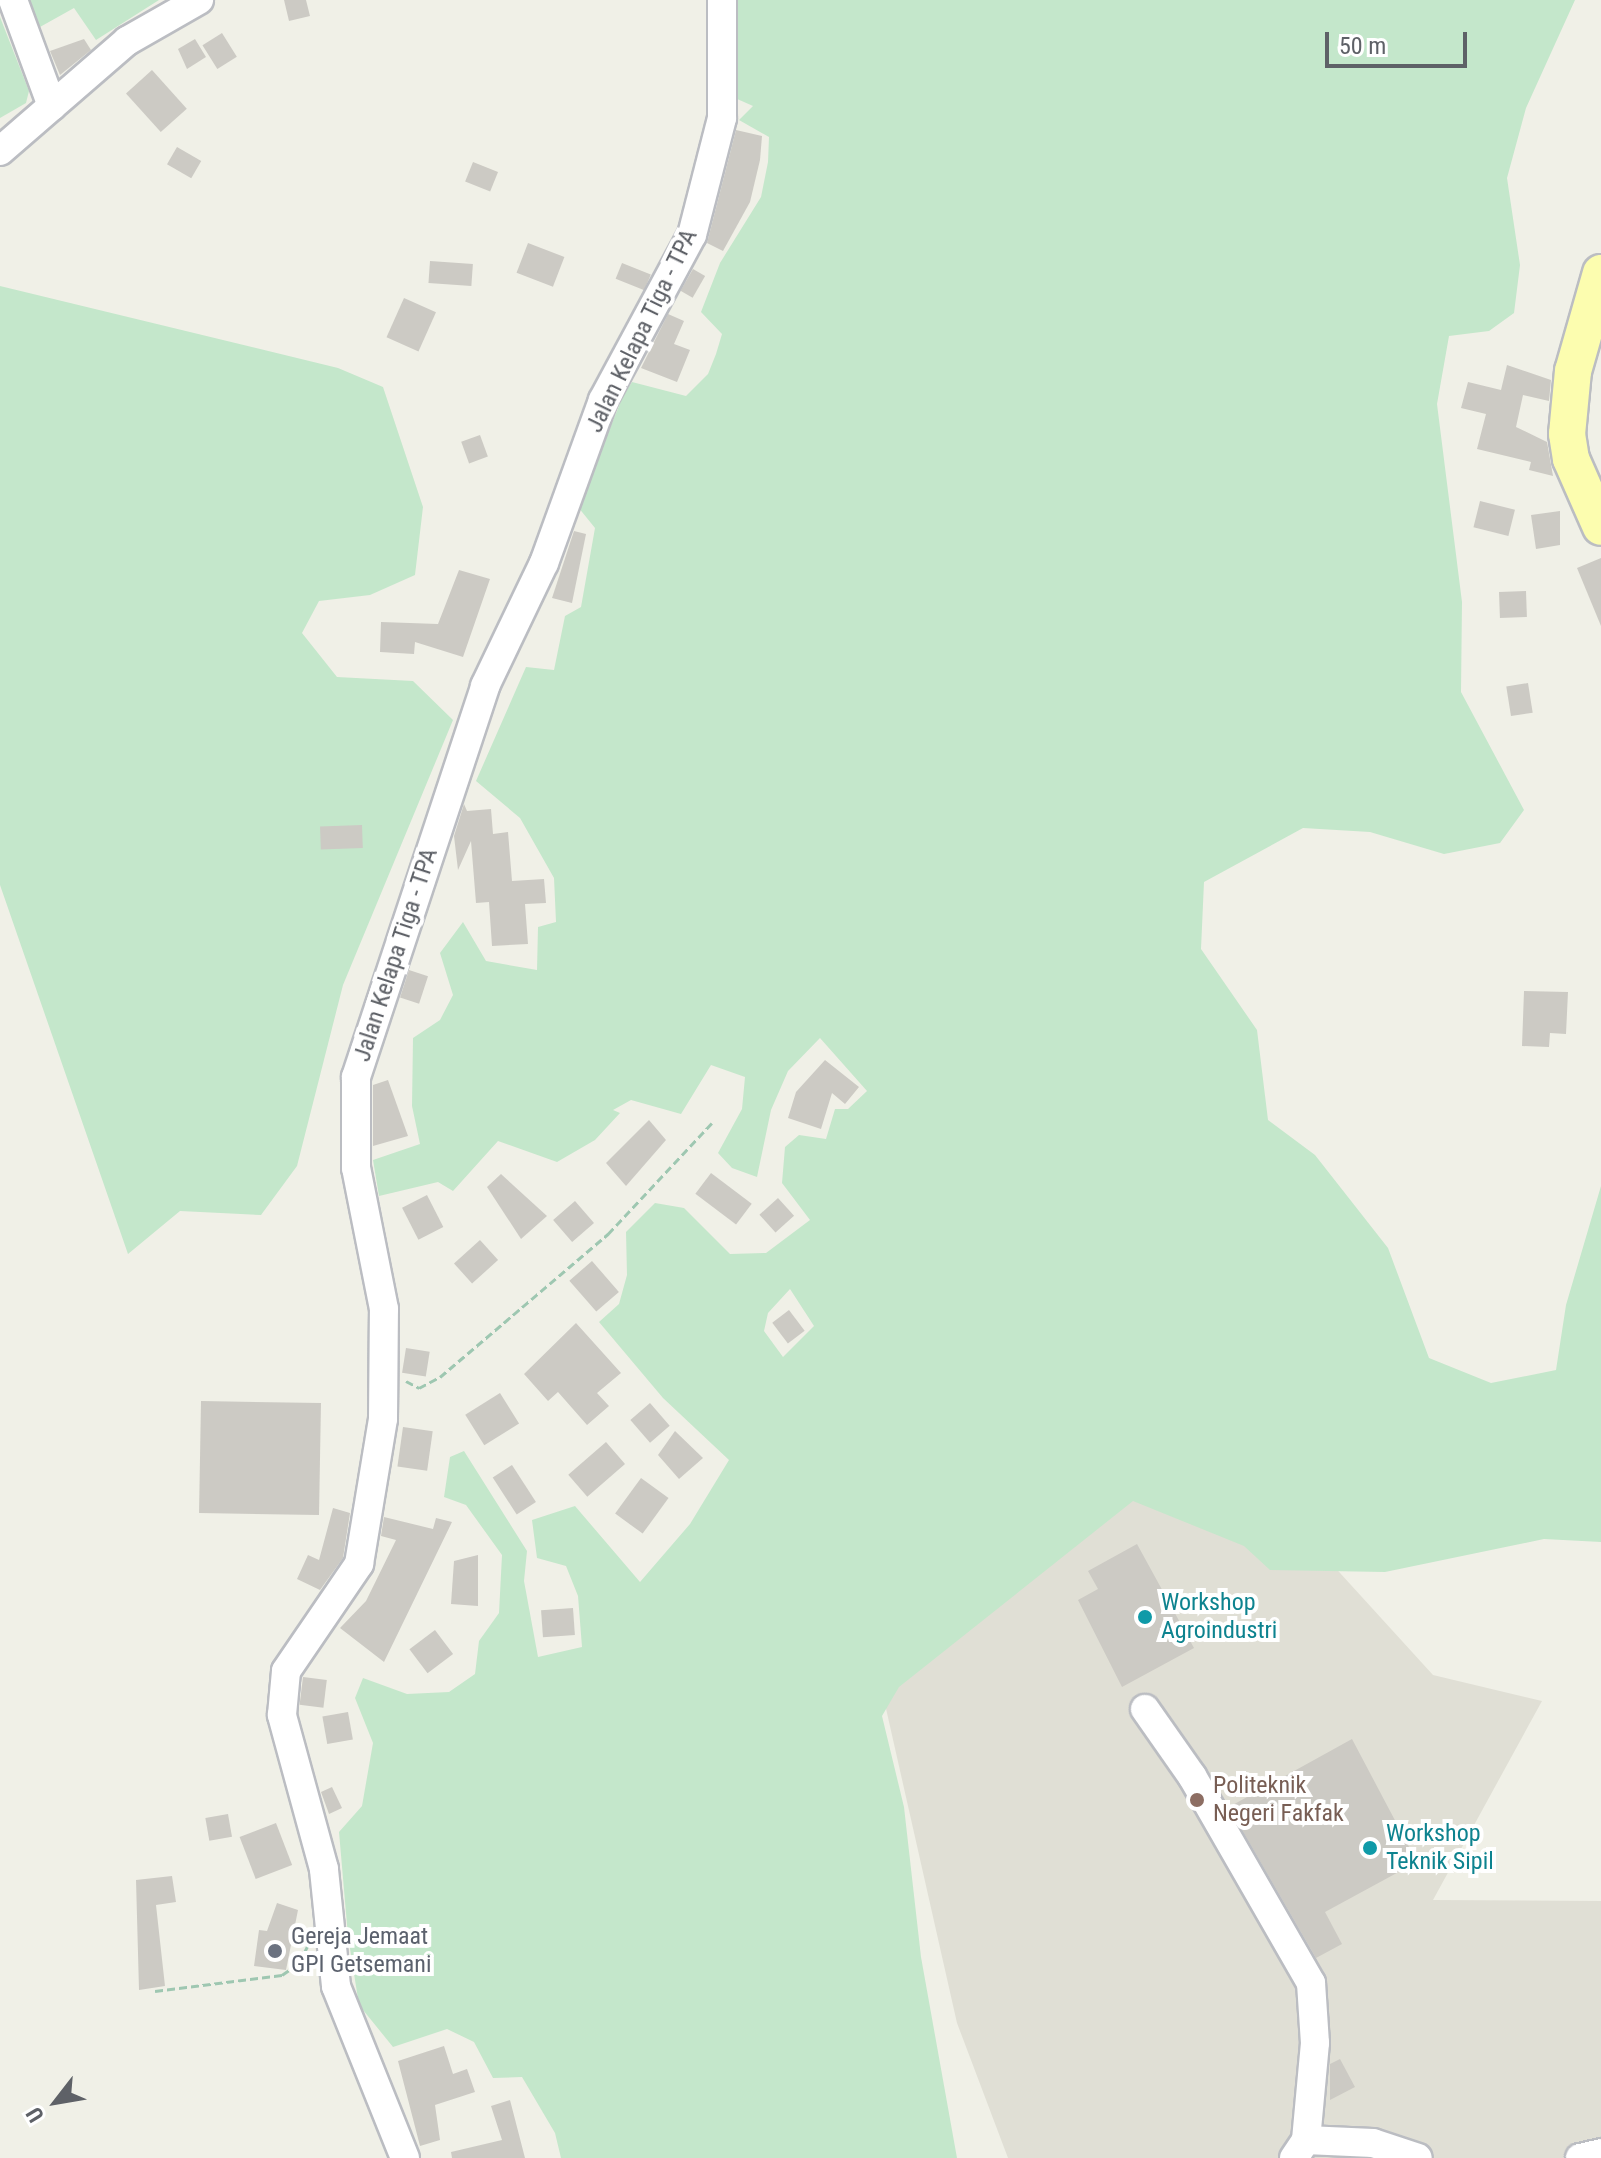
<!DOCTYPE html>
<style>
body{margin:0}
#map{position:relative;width:1601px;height:2158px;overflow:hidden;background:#f0f0e7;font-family:"Roboto Condensed",sans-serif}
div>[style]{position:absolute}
.education>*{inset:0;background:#e0dfd5}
.green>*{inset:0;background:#c4e7cb}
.building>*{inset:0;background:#cccac4;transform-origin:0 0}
.path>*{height:3px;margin-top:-1.5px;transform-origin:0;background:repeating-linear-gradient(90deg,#9ec7b1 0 8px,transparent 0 12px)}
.roads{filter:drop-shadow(2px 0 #bbbdc2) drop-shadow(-2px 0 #bbbdc2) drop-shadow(0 2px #bbbdc2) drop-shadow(0 -2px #bbbdc2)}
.minor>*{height:28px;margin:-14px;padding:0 14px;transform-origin:14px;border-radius:14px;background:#fff}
.major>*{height:36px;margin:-18px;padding:0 18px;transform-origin:18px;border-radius:18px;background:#fcfdaf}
.dots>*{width:22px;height:22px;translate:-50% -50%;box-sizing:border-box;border:4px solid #fff;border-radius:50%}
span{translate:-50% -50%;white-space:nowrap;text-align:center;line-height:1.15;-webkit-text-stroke:8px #fff;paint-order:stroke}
.street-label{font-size:24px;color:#5e6167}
.culture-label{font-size:24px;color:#0d838f}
.left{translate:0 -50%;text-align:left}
.education-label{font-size:24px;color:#785e54}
.worship-label{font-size:24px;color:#5b616d}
.north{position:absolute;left:16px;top:2062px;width:80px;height:80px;-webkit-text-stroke:6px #fff;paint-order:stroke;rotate:239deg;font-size:22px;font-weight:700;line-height:32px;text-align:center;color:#5e6167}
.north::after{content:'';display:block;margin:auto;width:28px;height:36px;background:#5e6167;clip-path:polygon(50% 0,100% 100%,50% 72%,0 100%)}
.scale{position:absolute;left:1325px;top:32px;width:142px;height:36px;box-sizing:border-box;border:4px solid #5e6167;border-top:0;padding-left:10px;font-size:24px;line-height:28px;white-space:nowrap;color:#5e6167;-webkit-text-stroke:6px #fff;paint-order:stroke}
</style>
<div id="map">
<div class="education">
<i style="clip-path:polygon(1248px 1472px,1433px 1675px,1542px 1701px,1433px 1900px,1601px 1901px,1601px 2158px,1008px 2158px,957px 2023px,880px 1682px,965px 1530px)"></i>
</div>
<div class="green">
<i style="clip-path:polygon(25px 0,159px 0,96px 40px,74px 8px,31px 32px)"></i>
<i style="clip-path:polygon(evenodd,736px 0,1575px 0,1526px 108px,1507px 178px,1520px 265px,1514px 313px,1489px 331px,1449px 336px,1437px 404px,1462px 602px,1461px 692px,1524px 810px,1500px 843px,1444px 854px,1370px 832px,1303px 828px,1204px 882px,1201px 949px,1257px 1030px,1268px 1120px,1315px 1155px,1388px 1248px,1429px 1358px,1491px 1383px,1556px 1370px,1566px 1305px,1601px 1186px,1601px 1542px,1544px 1539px,1385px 1572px,1270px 1570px,1244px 1546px,1133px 1501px,899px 1687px,882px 1716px,904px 1807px,921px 1957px,957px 2158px,561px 2158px,555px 2133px,522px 2077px,493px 2078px,474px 2042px,447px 2029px,393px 2047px,359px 2005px,348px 1936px,339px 1832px,362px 1806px,373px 1743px,355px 1698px,363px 1678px,407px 1694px,449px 1692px,475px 1674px,479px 1641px,499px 1613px,502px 1555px,466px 1505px,444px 1497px,450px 1457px,464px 1451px,527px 1551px,524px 1581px,538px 1657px,582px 1647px,578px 1596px,566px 1566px,537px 1558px,532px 1520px,575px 1506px,640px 1582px,690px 1524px,729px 1460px,663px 1398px,599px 1322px,619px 1304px,627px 1275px,626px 1232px,655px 1203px,684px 1208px,730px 1254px,766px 1253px,810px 1220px,782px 1183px,785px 1147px,799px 1135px,826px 1139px,835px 1109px,848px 1109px,867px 1091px,820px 1038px,788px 1071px,771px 1110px,757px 1177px,732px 1168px,718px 1153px,742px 1109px,745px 1077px,711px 1065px,681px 1114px,631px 1100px,613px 1110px,620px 1113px,595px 1140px,557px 1162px,498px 1141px,453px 1191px,438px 1182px,379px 1196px,373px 1160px,420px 1144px,412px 1106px,413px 1038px,440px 1020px,453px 995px,440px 953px,463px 922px,486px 961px,537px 970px,538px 927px,556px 922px,554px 878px,520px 818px,476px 781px,526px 667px,554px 670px,565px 616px,581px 607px,595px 528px,578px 507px,623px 396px,632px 382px,686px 396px,708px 374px,716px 354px,722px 334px,701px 312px,720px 263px,761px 197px,768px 162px,769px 137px,739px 120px,753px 106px,735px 98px,736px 0,790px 1289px,814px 1326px,783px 1357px,764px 1331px,768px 1313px,790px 1289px)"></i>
<i style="clip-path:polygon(0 17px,29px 91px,26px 103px,0 118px)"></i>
<i style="clip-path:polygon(0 286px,338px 368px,383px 387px,423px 507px,415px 575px,370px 595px,319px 601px,302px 633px,337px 677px,413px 681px,453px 720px,343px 985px,297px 1166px,261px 1215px,180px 1211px,128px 1254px,0 885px)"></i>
</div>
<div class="building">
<i style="clip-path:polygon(284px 0,306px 0,310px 16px,289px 21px)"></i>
<i style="left:222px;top:33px;width:28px;height:23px;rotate:58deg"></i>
<i style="clip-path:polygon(84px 39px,91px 50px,60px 75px,50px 51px)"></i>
<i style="clip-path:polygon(195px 39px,206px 57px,187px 69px,178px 49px)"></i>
<i style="left:152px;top:70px;width:52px;height:35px;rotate:48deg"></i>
<i style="clip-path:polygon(736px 130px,762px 136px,760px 160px,750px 202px,723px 251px,707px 243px)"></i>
<i style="left:177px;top:147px;width:28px;height:20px;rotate:30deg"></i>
<i style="left:473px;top:162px;width:27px;height:21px;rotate:22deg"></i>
<i style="left:528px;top:243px;width:39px;height:32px;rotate:21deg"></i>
<i style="left:430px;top:261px;width:43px;height:22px;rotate:4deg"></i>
<i style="left:622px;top:263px;width:31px;height:17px;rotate:22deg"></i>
<i style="left:693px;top:269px;width:14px;height:25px;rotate:30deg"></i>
<i style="left:404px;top:298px;width:35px;height:43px;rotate:24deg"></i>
<i style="clip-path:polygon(668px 314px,684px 321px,674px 344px,690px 350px,677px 382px,641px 368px)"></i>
<i style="clip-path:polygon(1507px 365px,1551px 380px,1549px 401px,1523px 395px,1516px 427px,1547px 442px,1553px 476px,1529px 470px,1531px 462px,1477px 449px,1486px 414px,1461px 408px,1468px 382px,1501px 390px)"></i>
<i style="left:480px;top:435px;width:23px;height:20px;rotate:70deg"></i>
<i style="left:1480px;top:501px;width:36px;height:27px;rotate:14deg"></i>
<i style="clip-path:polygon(1560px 511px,1560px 545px,1536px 549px,1531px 515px)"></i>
<i style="clip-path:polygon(574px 531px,586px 534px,572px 603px,552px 598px)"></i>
<i style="clip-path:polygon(1601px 558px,1601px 626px,1577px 568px)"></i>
<i style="clip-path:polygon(459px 570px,490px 579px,463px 657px,415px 642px,414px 654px,380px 652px,381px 622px,438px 624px)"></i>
<i style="left:1526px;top:591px;width:26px;height:27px;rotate:88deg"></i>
<i style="left:1528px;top:683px;width:30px;height:22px;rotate:81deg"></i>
<i style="clip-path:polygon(464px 804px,467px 811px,491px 809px,493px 834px,508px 832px,512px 881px,544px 879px,546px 903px,525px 904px,528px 944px,492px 946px,489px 902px,476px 903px,471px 841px,458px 870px,454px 836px)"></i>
<i style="left:362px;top:825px;width:23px;height:42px;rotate:88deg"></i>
<i style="left:409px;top:970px;width:20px;height:29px;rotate:18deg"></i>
<i style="clip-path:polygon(1524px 991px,1568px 992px,1566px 1034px,1550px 1033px,1549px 1047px,1522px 1046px)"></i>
<i style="clip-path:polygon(825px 1060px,859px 1087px,845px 1104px,832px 1093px,821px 1129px,788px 1118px,796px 1092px)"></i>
<i style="clip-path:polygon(388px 1080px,408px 1136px,373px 1146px,373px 1085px)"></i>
<i style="clip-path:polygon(649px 1120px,666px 1140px,626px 1186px,606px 1163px)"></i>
<i style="left:711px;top:1173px;width:51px;height:26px;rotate:37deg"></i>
<i style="clip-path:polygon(501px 1174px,547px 1216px,521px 1239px,487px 1187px)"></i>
<i style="left:427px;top:1195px;width:36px;height:28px;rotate:63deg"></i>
<i style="left:778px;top:1198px;width:24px;height:25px;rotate:48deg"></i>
<i style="left:575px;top:1201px;width:29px;height:29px;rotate:49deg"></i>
<i style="left:480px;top:1240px;width:27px;height:35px;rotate:48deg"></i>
<i style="left:592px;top:1261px;width:41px;height:30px;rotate:49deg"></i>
<i style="left:789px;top:1310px;width:26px;height:21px;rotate:53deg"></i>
<i style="clip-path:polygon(576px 1323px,621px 1373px,597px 1393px,609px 1406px,587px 1425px,558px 1392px,548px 1401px,524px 1374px)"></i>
<i style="left:406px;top:1348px;width:24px;height:25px;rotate:9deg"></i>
<i style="left:500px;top:1393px;width:36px;height:41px;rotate:58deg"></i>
<i style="left:201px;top:1401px;width:120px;height:112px;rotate:1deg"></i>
<i style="left:650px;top:1403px;width:30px;height:26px;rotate:49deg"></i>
<i style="left:403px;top:1427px;width:30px;height:40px;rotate:8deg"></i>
<i style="clip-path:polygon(675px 1431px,703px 1458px,679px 1479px,658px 1455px)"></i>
<i style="left:606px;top:1442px;width:29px;height:50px;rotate:49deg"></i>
<i style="left:512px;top:1465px;width:44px;height:23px;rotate:57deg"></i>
<i style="left:641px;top:1478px;width:34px;height:44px;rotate:36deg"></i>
<i style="clip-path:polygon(333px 1508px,350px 1513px,343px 1558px,320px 1590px,297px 1579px,308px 1555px,319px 1560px)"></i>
<i style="clip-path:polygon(384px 1517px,433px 1529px,436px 1518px,452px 1522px,384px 1662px,340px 1628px,366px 1601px,396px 1540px,381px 1536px)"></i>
<i style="clip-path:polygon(1137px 1544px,1194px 1648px,1122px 1687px,1078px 1600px,1098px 1589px,1088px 1571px)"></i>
<i style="clip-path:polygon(478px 1555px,478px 1606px,451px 1604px,454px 1561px)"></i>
<i style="left:573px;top:1608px;width:27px;height:32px;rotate:86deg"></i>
<i style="left:435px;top:1630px;width:30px;height:32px;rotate:53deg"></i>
<i style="left:303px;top:1677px;width:24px;height:28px;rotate:7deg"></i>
<i style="left:348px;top:1712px;width:28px;height:26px;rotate:80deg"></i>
<i style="clip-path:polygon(1352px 1739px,1417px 1862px,1325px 1912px,1342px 1944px,1316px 1958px,1229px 1807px)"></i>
<i style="clip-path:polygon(332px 1787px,342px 1808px,329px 1814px,321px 1792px)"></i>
<i style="left:228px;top:1814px;width:23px;height:23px;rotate:80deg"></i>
<i style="left:276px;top:1823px;width:45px;height:39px;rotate:69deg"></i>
<i style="clip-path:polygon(172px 1876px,176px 1902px,156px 1905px,165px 1986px,139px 1990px,136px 1880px)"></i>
<i style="clip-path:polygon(277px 1903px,298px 1910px,286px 1970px,254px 1966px,259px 1930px,267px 1931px)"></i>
<i style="clip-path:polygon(444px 2046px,453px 2074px,467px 2069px,475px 2092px,435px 2105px,440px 2140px,420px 2146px,398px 2061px)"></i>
<i style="clip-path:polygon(1340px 2059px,1355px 2087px,1330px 2100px,1330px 2064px)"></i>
<i style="clip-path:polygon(510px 2100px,525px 2158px,452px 2158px,451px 2152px,502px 2140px,491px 2106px)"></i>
</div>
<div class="path">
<i style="left:406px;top:1381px;width:15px;rotate:28deg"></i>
<i style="left:419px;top:1388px;width:24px;rotate:-28deg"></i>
<i style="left:440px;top:1377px;width:221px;rotate:-40.4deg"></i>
<i style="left:608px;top:1234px;width:152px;rotate:-46.9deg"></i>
<i style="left:155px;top:1991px;width:128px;rotate:-7.2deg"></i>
<i style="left:282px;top:1975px;width:21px;rotate:-35deg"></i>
<i style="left:299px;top:1963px;width:20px;rotate:-63deg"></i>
</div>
<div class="roads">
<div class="minor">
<i style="left:13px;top:0;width:113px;rotate:69.8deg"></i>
<i style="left:0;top:151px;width:168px;rotate:-40.9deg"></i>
<i style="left:127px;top:41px;width:83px;rotate:-29.7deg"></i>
<i style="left:1145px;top:1709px;width:82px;rotate:55deg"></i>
<i style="left:1192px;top:1776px;width:239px;rotate:60.1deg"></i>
<i style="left:1311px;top:1983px;width:60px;rotate:86.2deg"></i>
<i style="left:1315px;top:2043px;width:97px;rotate:95.3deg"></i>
<i style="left:405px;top:2158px;width:185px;rotate:-111.9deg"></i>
<i style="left:336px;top:1986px;width:118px;rotate:-95.9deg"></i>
<i style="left:324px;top:1869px;width:160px;rotate:-105.3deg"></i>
<i style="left:282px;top:1715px;width:44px;rotate:-84.8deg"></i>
<i style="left:286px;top:1671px;width:130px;rotate:-55.7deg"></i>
<i style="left:359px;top:1564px;width:147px;rotate:-80.6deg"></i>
<i style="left:383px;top:1419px;width:110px;rotate:-89.5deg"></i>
<i style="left:384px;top:1309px;width:144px;rotate:-101.2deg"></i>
<i style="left:356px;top:1168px;width:91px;rotate:-90deg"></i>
<i style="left:356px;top:1077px;width:412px;rotate:-71.7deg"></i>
<i style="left:485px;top:686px;width:136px;rotate:-64.4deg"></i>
<i style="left:544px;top:563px;width:173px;rotate:-70.1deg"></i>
<i style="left:603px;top:400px;width:187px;rotate:-61.7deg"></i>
<i style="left:692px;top:235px;width:121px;rotate:-75.6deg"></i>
<i style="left:722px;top:118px;width:118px;rotate:-90deg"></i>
<i style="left:1294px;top:2158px;width:22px;rotate:-56deg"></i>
<i style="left:1306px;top:2140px;width:67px;rotate:2.6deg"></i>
<i style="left:1373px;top:2143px;width:47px;rotate:18.4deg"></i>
<i style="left:1580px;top:2158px;width:22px;rotate:-13deg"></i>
</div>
<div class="major">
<i style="left:1601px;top:273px;width:102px;rotate:105.9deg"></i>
<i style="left:1573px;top:371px;width:63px;rotate:95.4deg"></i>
<i style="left:1567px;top:434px;width:25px;rotate:81deg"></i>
<i style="left:1571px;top:459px;width:74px;rotate:66.2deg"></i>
</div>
</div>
<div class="dots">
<i style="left:1145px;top:1617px;background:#0f9aa8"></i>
<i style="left:1197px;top:1800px;background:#8d6e63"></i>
<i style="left:1370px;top:1848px;background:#0f9aa8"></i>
<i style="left:275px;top:1951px;background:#6b7280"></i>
</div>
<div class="street-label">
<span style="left:642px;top:331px;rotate:-64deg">Jalan Kelapa Tiga - TPA</span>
<span style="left:396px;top:955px;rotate:-72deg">Jalan Kelapa Tiga - TPA</span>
</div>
<div class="culture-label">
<span class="left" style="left:1161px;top:1617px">Workshop<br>Agroindustri</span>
<span class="left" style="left:1386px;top:1848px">Workshop<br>Teknik Sipil</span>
</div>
<div class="education-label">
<span class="left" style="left:1213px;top:1800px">Politeknik<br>Negeri Fakfak</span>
</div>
<div class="worship-label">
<span class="left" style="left:291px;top:1951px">Gereja Jemaat<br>GPI Getsemani</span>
</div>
<div class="north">U</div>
<div class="scale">50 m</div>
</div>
